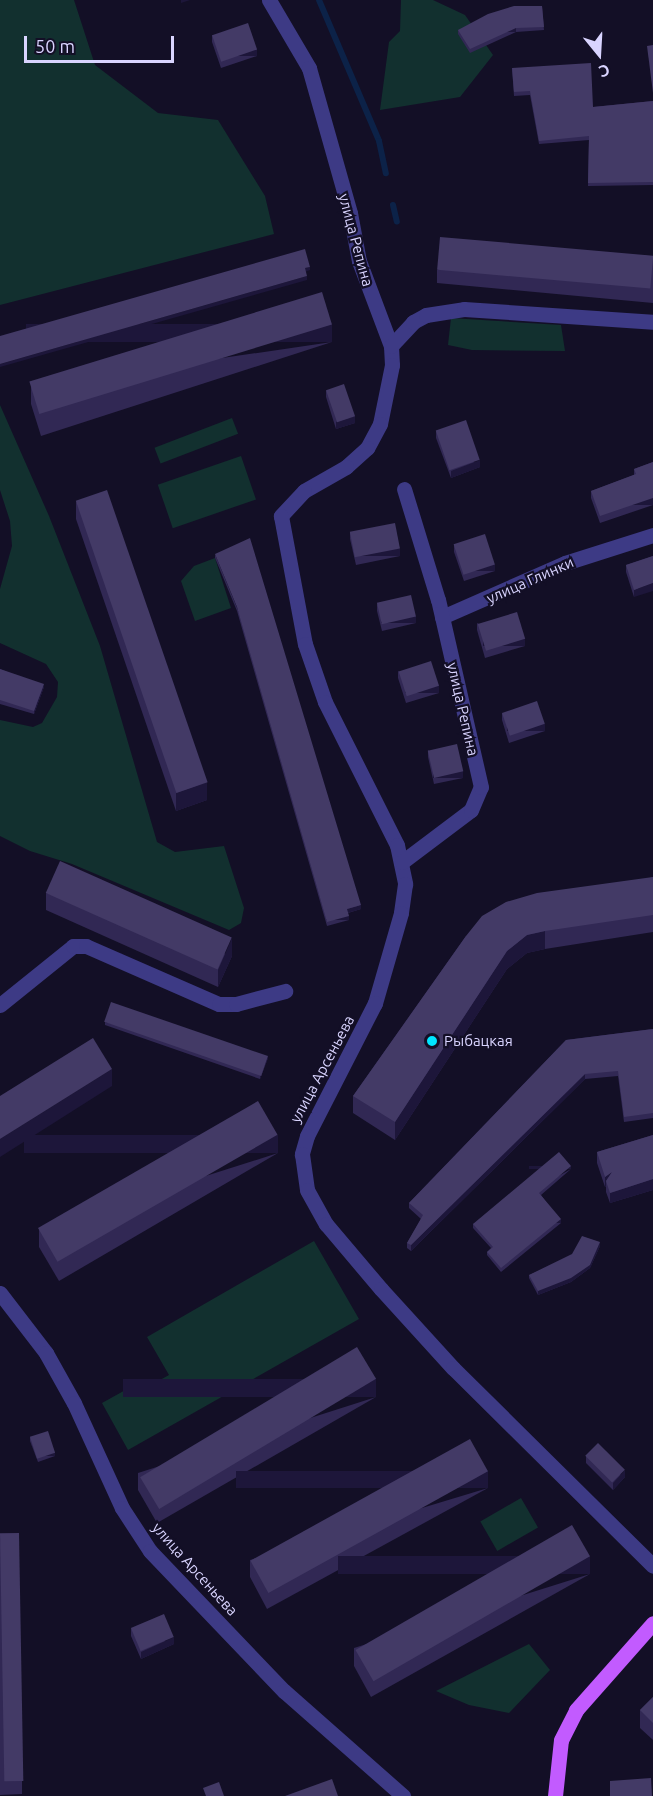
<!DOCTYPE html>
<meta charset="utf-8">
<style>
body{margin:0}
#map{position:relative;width:653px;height:1796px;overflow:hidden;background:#130f26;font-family:Ubuntu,sans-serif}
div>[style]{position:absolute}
.green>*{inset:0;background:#12302f;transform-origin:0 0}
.stream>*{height:6px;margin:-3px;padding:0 3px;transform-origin:3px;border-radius:3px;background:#0c2248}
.minor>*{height:15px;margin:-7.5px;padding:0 7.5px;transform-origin:7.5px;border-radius:7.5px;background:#3d3a85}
.major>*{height:15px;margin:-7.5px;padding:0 7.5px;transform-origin:7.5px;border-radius:7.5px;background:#c25bff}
.wall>*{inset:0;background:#312854}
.shaded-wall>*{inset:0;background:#1d163a;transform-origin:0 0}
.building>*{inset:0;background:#433a66;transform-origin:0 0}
.dots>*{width:16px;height:16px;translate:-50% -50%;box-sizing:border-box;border:3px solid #130f26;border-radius:50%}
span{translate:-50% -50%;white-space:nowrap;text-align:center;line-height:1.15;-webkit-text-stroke:4.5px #130f26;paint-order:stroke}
.street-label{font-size:15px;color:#d9d4ff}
.poi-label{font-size:15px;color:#d9d4ff}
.left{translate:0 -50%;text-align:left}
.north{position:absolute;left:569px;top:24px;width:60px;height:60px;-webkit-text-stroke:4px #130f26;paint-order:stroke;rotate:162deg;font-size:16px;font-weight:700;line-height:24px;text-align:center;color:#d9d4ff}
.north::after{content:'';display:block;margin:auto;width:21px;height:27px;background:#d9d4ff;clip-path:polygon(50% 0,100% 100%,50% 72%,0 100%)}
.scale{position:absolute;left:24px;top:36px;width:150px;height:27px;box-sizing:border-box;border:3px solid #d9d4ff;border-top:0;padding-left:8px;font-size:18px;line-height:21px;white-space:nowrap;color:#d9d4ff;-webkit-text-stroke:4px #130f26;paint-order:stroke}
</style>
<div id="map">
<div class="green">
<i style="clip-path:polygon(0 0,74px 0,95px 65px,158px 113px,218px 120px,265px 196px,274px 234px,0 305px)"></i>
<i style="clip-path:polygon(401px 0,433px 0,465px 15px,493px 55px,460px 97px,380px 110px,389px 42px,400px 31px)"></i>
<i style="clip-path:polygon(451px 318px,561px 325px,565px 351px,472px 350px,448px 345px)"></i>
<i style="clip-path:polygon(0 405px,49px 516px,100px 646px,157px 842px,175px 852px,224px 846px,244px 908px,241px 923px,229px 930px,72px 864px,30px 851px,0 836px,0 720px,33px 727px,42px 723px,57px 697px,58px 682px,46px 664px,0 643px,0 589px,12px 546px,10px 521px,0 490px)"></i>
<i style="left:232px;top:418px;width:17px;height:83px;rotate:69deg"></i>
<i style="left:241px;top:456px;width:46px;height:88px;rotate:71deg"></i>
<i style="clip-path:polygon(215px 558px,231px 608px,195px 621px,181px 581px,194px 566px)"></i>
<i style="clip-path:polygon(314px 1241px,359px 1319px,128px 1450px,102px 1403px,138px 1383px,142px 1390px,169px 1375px,147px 1337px)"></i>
<i style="left:521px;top:1498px;width:34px;height:47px;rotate:60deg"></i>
<i style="clip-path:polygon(529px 1644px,550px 1670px,509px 1713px,469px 1705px,436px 1691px)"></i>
</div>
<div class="stream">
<i style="left:319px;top:0;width:153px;rotate:66.9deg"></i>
<i style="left:379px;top:141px;width:33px;rotate:78deg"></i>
<i style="left:393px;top:205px;width:17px;rotate:77deg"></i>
</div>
<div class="minor">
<i style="left:269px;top:0;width:79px;rotate:59.5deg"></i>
<i style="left:309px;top:68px;width:151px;rotate:74.2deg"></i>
<i style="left:350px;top:213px;width:49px;rotate:79.4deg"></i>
<i style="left:359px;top:261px;width:91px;rotate:69.4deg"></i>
<i style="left:391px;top:346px;width:19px;rotate:87deg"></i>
<i style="left:392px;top:365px;width:60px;rotate:101.5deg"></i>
<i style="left:380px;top:424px;width:27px;rotate:118deg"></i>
<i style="left:367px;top:448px;width:28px;rotate:138deg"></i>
<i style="left:346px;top:467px;width:48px;rotate:150.3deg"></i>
<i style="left:304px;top:491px;width:34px;rotate:133deg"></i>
<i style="left:281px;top:516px;width:130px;rotate:79.4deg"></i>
<i style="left:305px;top:644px;width:61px;rotate:71deg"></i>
<i style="left:325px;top:702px;width:160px;rotate:63.3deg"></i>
<i style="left:397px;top:845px;width:40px;rotate:78deg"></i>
<i style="left:405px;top:884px;width:29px;rotate:98deg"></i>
<i style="left:401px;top:913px;width:94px;rotate:106.1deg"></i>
<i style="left:375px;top:1003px;width:149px;rotate:117.1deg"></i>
<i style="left:307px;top:1136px;width:19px;rotate:106deg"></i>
<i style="left:302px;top:1154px;width:36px;rotate:82deg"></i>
<i style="left:307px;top:1190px;width:39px;rotate:61deg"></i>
<i style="left:326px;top:1224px;width:85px;rotate:49.8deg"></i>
<i style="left:381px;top:1289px;width:107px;rotate:47.7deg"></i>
<i style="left:453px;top:1368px;width:281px;rotate:44.7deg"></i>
<i style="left:391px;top:346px;width:33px;rotate:-47deg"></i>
<i style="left:413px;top:322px;width:15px;rotate:-28deg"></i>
<i style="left:426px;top:315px;width:38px;rotate:-9deg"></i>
<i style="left:464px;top:309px;width:189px;rotate:3.9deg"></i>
<i style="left:442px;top:617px;width:134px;rotate:-23.7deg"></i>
<i style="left:565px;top:563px;width:92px;rotate:-17.7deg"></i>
<i style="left:402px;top:862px;width:86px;rotate:-37deg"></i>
<i style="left:471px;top:810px;width:25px;rotate:-67deg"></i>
<i style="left:481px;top:787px;width:192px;rotate:-102.9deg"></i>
<i style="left:438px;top:600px;width:116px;rotate:-107deg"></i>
<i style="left:0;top:1005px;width:94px;rotate:-38.9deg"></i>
<i style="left:73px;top:946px;width:13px"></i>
<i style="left:86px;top:946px;width:145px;rotate:23.6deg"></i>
<i style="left:219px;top:1004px;width:17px"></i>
<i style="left:236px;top:1004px;width:51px;rotate:-14.9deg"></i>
<i style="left:0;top:1293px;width:76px;rotate:52.5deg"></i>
<i style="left:46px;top:1353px;width:57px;rotate:60.8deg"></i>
<i style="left:74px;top:1403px;width:115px;rotate:65.4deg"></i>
<i style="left:122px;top:1508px;width:51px;rotate:56.9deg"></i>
<i style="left:150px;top:1551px;width:194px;rotate:46.3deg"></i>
<i style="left:284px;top:1691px;width:159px;rotate:41.4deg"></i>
</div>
<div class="major">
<i style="left:555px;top:1796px;width:56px;rotate:-83.9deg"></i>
<i style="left:561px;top:1740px;width:34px;rotate:-63deg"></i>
<i style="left:576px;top:1710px;width:116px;rotate:-48.5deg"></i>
</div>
<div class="wall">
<i style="clip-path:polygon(542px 6px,544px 30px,516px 32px,470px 53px,458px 34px,458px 30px)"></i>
<i style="clip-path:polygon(212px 35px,257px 56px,221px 68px,212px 42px)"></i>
<i style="clip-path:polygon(512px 68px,593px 107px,653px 101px,653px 185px,588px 186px,589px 140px,539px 144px,530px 95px,514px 96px)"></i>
<i style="clip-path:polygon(653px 257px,653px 303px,437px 283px,437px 270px)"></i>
<i style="clip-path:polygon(332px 342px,41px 436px,31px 404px,31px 386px)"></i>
<i style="clip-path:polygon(326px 390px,355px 423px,336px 429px,326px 397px)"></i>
<i style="clip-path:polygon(436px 431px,480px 467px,451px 478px,436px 438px)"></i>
<i style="clip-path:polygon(653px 462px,653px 505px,600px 523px,591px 498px,591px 491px,634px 475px,634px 469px)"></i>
<i style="clip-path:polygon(76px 501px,207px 800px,176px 811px,76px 519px)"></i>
<i style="clip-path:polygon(350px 532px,400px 556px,356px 565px,350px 539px)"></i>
<i style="clip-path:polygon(454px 544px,495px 571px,464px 581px,454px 552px)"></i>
<i style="clip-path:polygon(215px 554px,361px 909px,348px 913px,349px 920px,327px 926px,237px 611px,215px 558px)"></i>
<i style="clip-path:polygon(653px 556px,634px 597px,626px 572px,626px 565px)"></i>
<i style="clip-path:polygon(377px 604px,416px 623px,382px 631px,377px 611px)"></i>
<i style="clip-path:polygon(477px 623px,525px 646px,485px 658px,477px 630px)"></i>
<i style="clip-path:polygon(0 669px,44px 687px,34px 714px,0 704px)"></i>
<i style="clip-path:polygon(398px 671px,439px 693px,406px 703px,398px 678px)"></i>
<i style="clip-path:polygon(502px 713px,545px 731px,509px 743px,502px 720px)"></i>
<i style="clip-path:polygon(428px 750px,463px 778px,434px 784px,428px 757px)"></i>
<i style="clip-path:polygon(653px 877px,653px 932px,545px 949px,527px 953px,507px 969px,395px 1140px,353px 1113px,353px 1096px,466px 936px)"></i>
<i style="clip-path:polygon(46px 893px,232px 956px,218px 987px,46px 910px)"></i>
<i style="clip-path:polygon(105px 1022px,268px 1058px,260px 1079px,105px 1025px)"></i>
<i style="clip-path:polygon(653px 1029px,653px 1118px,624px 1122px,618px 1076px,585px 1079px,411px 1251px,407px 1248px,407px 1243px,421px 1219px,409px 1208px,409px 1203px,566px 1040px)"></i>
<i style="clip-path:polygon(653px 1135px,653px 1190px,610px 1203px,606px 1192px,606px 1186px,605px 1187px,597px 1163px,597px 1152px)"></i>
<i style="clip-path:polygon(278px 1153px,59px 1281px,39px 1247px,39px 1229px)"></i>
<i style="clip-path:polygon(571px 1169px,541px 1195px,561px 1223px,501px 1272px,487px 1255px,487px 1252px,491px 1248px,473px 1228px,473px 1224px)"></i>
<i style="clip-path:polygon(600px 1246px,590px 1268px,571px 1282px,538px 1295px,529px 1278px,529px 1275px)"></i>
<i style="clip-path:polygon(376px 1397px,157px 1523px,138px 1490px,138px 1473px)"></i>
<i style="clip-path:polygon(30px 1437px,55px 1456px,38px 1462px,30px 1441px)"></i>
<i style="clip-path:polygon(586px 1456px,625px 1477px,613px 1490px,586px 1463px)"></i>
<i style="clip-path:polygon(488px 1488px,267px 1609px,250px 1577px,250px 1560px)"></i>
<i style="clip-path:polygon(0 1534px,22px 1781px,22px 1794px,0 1795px)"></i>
<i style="clip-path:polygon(590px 1574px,371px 1697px,354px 1666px,354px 1648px)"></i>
<i style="clip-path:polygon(131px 1629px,174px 1644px,141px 1659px,131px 1636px)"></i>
<i style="clip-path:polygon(653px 1697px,653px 1740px,640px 1728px,640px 1710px)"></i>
</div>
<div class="shaded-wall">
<i style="clip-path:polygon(181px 0,190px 0,181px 3px)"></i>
<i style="left:516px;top:28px;width:4px;height:51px;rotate:90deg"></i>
<i style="left:257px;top:49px;width:7px;height:38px;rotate:90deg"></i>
<i style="clip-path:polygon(310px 267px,310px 270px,305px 272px,305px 268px)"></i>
<i style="clip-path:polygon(307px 276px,307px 280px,0 367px,0 364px)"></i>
<i style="left:332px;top:324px;width:18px;height:306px;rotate:90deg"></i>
<i style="clip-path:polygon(355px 416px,355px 423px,336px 429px,336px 422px)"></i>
<i style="clip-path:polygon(480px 460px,480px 467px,451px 478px,451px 471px)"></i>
<i style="left:653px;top:498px;width:7px;height:56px;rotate:90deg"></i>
<i style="left:400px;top:549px;width:7px;height:45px;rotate:90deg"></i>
<i style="left:495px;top:564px;width:7px;height:33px;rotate:90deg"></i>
<i style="clip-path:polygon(653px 583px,653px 591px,634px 597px,634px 590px)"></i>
<i style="left:416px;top:616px;width:7px;height:35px;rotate:90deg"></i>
<i style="left:525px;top:639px;width:7px;height:42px;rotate:90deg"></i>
<i style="clip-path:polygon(44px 684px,44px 687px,34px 714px,34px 711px)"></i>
<i style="left:439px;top:686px;width:7px;height:34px;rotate:90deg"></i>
<i style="left:545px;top:724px;width:7px;height:38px;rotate:90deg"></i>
<i style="left:463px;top:771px;width:7px;height:30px;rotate:90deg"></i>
<i style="clip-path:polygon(207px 782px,207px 800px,176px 811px,176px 793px)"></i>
<i style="clip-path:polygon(361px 905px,361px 909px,347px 913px,347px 909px)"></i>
<i style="left:349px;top:916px;width:4px;height:23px;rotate:90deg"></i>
<i style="clip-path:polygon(545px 931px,545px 949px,527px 953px,507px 969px,395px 1140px,395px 1122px,507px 951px,527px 935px)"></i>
<i style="clip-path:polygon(232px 938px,232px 956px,218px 987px,218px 970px)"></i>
<i style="clip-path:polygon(268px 1055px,268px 1058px,260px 1079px,260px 1076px)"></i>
<i style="clip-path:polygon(112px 1069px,112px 1086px,0 1157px,0 1139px)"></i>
<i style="clip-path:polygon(585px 1074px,585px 1079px,411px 1251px,411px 1245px)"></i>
<i style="left:278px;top:1135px;width:18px;height:254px;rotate:90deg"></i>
<i style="left:571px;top:1166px;width:3px;height:42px;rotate:90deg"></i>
<i style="clip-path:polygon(612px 1172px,606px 1181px,606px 1186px,605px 1187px,605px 1177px)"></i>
<i style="clip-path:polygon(653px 1179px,653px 1190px,610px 1203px,610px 1193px)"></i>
<i style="left:561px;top:1219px;width:4px;height:77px;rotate:90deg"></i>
<i style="clip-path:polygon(600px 1242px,600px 1246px,590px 1268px,571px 1282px,538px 1295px,538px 1291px)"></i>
<i style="left:376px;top:1379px;width:18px;height:253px;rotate:90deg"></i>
<i style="left:55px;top:1453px;width:3px;height:18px;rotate:90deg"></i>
<i style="clip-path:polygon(625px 1470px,625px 1477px,613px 1490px,613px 1483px)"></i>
<i style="left:488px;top:1471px;width:17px;height:252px;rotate:90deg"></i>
<i style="left:590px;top:1556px;width:18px;height:252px;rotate:90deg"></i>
<i style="clip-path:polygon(174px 1637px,174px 1644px,141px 1659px,141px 1652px)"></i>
</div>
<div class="building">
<i style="clip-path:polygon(514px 6px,542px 6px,544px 27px,516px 28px,470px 49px,458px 30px,488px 14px)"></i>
<i style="left:248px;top:23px;width:28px;height:38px;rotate:71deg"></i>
<i style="clip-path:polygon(653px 45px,653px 93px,647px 46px)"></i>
<i style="clip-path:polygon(591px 63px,593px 107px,653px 101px,653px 182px,588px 183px,589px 136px,539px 141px,530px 91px,514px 92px,512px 68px)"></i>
<i style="left:440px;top:237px;width:214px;height:33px;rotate:5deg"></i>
<i style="clip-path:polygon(305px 249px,310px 267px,305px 268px,307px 276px,0 364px,0 336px)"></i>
<i style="left:322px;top:292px;width:34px;height:306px;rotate:73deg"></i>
<i style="left:344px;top:384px;width:34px;height:19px;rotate:71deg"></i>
<i style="left:466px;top:420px;width:42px;height:32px;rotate:71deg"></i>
<i style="clip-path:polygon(653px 462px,653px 498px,600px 516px,591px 491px,636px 474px,634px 469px)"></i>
<i style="left:107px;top:490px;width:309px;height:33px;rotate:71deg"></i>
<i style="left:395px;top:523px;width:26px;height:46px;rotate:79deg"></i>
<i style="left:485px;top:534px;width:32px;height:33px;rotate:72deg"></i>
<i style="clip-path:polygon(250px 538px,361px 905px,347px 909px,349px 916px,327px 922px,237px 607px,215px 554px)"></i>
<i style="clip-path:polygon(653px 556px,653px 583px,634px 590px,626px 565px)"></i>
<i style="left:411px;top:595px;width:22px;height:35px;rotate:77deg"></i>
<i style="left:517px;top:612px;width:28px;height:41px;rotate:73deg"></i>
<i style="left:431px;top:661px;width:26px;height:34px;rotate:72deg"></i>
<i style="clip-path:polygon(0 669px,44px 684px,34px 711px,0 700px)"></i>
<i style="left:537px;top:701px;width:24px;height:37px;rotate:71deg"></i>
<i style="left:457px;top:744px;width:28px;height:30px;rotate:77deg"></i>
<i style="left:60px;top:861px;width:188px;height:35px;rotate:24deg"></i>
<i style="clip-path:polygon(653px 877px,653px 915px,545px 931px,527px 935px,507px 951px,395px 1122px,353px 1096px,466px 936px,482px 916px,506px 902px,537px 893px)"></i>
<i style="left:111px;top:1002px;width:166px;height:21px;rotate:19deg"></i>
<i style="clip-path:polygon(653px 1029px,653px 1113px,624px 1117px,618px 1071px,585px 1074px,411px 1245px,407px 1243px,423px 1215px,409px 1203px,566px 1040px)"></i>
<i style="clip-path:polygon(93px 1038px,112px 1069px,0 1139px,0 1096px)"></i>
<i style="left:258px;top:1101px;width:39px;height:254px;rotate:60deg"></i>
<i style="clip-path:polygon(653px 1135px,653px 1179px,610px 1193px,606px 1181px,612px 1172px,605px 1177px,597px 1152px)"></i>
<i style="clip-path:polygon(559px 1152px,571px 1166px,539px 1193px,561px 1219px,501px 1268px,487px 1252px,493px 1247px,473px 1224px)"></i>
<i style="clip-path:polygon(582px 1236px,600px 1242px,590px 1265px,571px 1278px,538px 1291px,529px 1275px,572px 1254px)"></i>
<i style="left:357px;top:1347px;width:37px;height:253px;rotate:59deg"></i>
<i style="left:48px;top:1431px;width:23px;height:19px;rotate:72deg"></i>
<i style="left:470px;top:1439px;width:37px;height:251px;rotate:61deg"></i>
<i style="left:598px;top:1443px;width:38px;height:18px;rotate:45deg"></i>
<i style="left:572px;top:1525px;width:36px;height:250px;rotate:60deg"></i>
<i style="left:19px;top:1533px;width:248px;height:19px;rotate:89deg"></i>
<i style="left:164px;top:1614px;width:25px;height:36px;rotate:67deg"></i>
<i style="clip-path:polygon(653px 1697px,653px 1723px,640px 1710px)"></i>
<i style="clip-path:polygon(651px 1778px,652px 1796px,610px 1796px,610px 1781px)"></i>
<i style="clip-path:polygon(332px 1779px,338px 1796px,285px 1796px)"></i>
<i style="clip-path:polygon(219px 1782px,224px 1796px,206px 1796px,203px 1788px)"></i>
</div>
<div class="dots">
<i style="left:432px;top:1041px;background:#00e5ff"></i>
</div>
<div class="street-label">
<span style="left:356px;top:240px;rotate:75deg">улица Репина</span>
<span style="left:530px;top:580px;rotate:-24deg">улица Глинки</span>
<span style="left:463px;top:709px;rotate:77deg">улица Репина</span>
<span style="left:322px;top:1069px;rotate:-62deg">улица Арсеньева</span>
<span style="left:195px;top:1569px;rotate:48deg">улица Арсеньева</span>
</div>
<div class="poi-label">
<span class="left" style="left:444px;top:1041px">Рыбацкая</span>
</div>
<div class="north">С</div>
<div class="scale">50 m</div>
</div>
